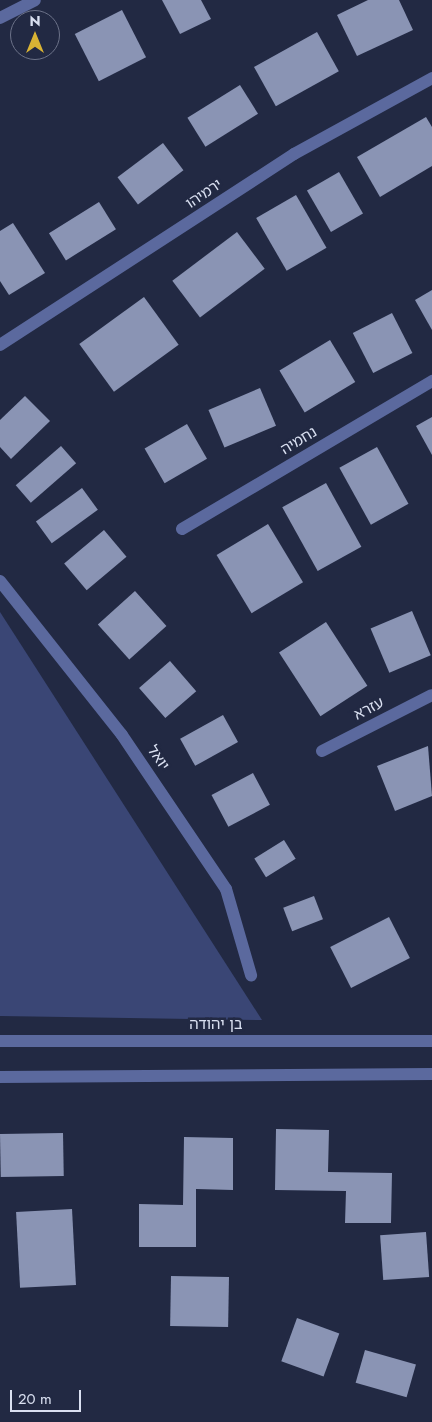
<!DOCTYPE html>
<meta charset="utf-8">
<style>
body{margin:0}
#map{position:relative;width:432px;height:1422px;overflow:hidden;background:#222943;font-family:Jost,"Noto Sans Hebrew",sans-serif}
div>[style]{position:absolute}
.green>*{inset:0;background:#3a4675}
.building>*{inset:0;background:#8a94b4;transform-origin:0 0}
.minor>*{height:12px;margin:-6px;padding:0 6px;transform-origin:6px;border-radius:6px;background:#5b699e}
span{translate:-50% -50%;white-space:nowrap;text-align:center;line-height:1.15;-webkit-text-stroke:5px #222943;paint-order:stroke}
.street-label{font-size:15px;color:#dae0f1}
.north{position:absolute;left:10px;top:10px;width:50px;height:50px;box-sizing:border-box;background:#222943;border:1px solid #6c7289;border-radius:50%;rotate:0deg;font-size:14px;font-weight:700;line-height:20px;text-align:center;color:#dae0f1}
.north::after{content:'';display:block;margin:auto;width:18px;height:22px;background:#d9b334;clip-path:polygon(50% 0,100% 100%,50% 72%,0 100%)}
.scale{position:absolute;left:10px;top:1390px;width:71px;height:22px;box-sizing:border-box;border:2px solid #dae0f1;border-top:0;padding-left:6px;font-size:15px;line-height:18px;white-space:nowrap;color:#dae0f1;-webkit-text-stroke:4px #222943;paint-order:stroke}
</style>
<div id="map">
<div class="green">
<i style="clip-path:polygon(0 612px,262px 1020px,0 1016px)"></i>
</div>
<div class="building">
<i style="clip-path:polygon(162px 0,201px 0,211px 19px,180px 34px)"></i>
<i style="clip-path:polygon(368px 0,399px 0,413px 30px,357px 56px,337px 15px)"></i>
<i style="left:122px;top:10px;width:53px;height:53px;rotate:63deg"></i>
<i style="left:317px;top:32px;width:45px;height:72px;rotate:61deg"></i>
<i style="left:240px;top:85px;width:34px;height:62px;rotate:58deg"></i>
<i style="clip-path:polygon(426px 117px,432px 127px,432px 166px,380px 197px,357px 157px)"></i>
<i style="left:163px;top:143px;width:34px;height:57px;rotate:53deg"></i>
<i style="left:339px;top:172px;width:48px;height:37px;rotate:60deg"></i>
<i style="left:296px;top:195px;width:61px;height:46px;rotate:60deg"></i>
<i style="left:99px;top:202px;width:32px;height:59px;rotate:58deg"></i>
<i style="clip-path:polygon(13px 223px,45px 273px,9px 295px,0 281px,0 231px)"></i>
<i style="left:237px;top:232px;width:46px;height:81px;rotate:53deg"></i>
<i style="clip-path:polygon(432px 290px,432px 330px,415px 300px)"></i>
<i style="left:144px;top:297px;width:59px;height:80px;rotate:54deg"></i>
<i style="left:392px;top:313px;width:45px;height:44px;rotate:63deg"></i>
<i style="left:330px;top:340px;width:49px;height:59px;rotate:59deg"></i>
<i style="left:260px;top:388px;width:41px;height:56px;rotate:67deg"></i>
<i style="clip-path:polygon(25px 396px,50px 421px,11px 459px,0 447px,0 420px)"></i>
<i style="clip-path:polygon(432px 417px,432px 455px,416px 426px)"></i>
<i style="left:187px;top:424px;width:40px;height:49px;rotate:60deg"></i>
<i style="left:61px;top:446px;width:23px;height:60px;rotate:49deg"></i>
<i style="left:377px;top:447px;width:65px;height:43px;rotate:61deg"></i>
<i style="left:326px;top:483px;width:73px;height:50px;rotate:61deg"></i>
<i style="left:82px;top:488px;width:27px;height:57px;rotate:54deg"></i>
<i style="left:268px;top:524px;width:68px;height:60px;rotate:59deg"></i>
<i style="left:104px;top:530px;width:35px;height:52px;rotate:50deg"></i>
<i style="left:135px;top:591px;width:47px;height:50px;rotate:48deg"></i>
<i style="left:412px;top:611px;width:48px;height:45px;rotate:67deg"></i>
<i style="left:326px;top:622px;width:76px;height:56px;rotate:57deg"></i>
<i style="left:170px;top:661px;width:40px;height:41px;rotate:49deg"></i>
<i style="left:223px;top:715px;width:31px;height:49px;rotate:61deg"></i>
<i style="clip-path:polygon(428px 746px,432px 796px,395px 811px,377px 766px)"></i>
<i style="left:253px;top:773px;width:36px;height:47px;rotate:62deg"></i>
<i style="left:284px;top:840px;width:22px;height:35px;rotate:58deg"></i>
<i style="left:314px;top:896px;width:25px;height:33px;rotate:69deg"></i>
<i style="left:389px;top:917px;width:46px;height:66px;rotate:63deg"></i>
<i style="clip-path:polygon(276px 1129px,329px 1130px,328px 1172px,392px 1173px,391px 1223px,345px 1223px,346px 1191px,275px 1190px)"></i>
<i style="left:63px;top:1133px;width:43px;height:63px;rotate:89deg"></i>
<i style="clip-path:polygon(184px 1137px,233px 1138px,233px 1190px,196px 1189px,196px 1247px,139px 1247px,139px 1204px,183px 1205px)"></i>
<i style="left:72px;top:1209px;width:76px;height:56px;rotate:87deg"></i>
<i style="left:426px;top:1232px;width:45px;height:46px;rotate:86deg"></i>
<i style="left:171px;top:1276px;width:58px;height:50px;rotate:1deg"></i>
<i style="left:297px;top:1318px;width:45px;height:46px;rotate:20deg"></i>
<i style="left:365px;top:1350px;width:53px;height:34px;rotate:16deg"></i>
</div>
<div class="minor">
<i style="left:0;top:18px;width:39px;rotate:-27deg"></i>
<i style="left:0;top:345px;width:351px;rotate:-33deg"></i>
<i style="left:294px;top:154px;width:158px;rotate:-28.8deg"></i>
<i style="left:182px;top:529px;width:291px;rotate:-30.6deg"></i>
<i style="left:0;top:581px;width:196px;rotate:51.6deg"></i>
<i style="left:122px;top:735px;width:186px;rotate:56deg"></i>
<i style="left:226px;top:889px;width:90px;rotate:73.8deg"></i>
<i style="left:322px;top:751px;width:123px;rotate:-27deg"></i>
<i style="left:0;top:1041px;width:432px"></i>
<i style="left:0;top:1077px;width:432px;rotate:-0.4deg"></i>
</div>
<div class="street-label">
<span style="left:204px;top:194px;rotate:-34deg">ירמיהו</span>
<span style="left:299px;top:441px;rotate:-31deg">נחמיה</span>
<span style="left:369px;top:709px;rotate:-27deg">עזרא</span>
<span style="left:158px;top:758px;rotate:56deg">יואל</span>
<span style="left:216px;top:1025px">בן יהודה</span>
</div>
<div class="north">N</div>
<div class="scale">20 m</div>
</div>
